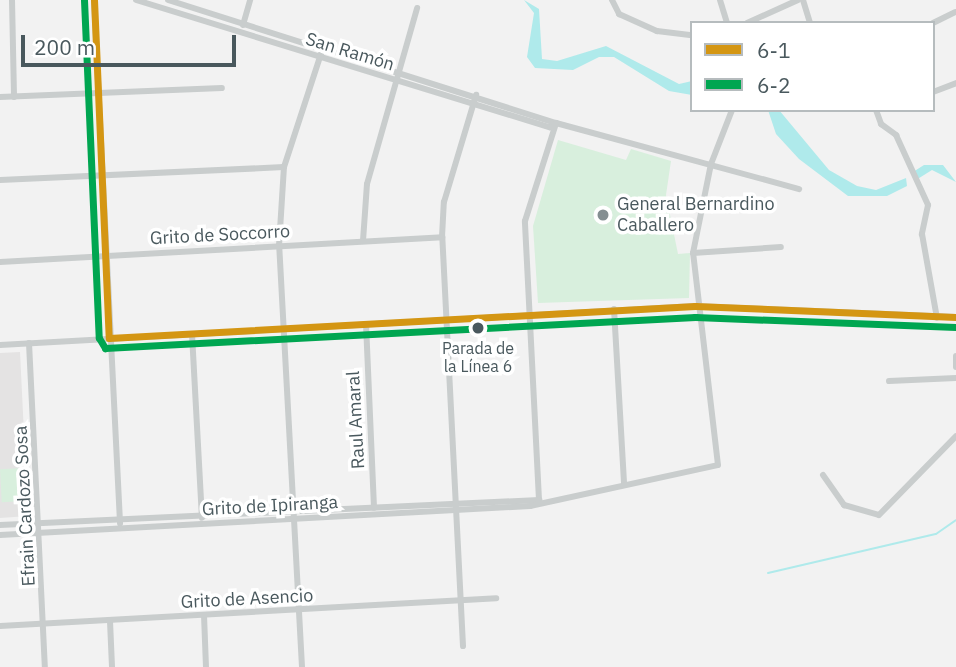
<!DOCTYPE html>
<meta charset="utf-8">
<style>
body{margin:0}
#map{position:relative;width:956px;height:667px;overflow:hidden;background:#f2f2f2;font-family:"IBM Plex Sans",sans-serif}
div>[style]{position:absolute}
.education>*{inset:0;background:#e4e3e3}
.green>*{inset:0;background:#d8efdd;transform-origin:0 0}
.water>*{inset:0;background:#afeaeb}
.stream>*{height:2px;margin:-1px;padding:0 1px;transform-origin:1px;border-radius:1px;background:#afeaeb}
.street>*{height:6px;margin:-3px;padding:0 3px;transform-origin:3px;border-radius:3px;background:#c9cdcd}
.bus-1>*{height:7px;margin:-3.5px;padding:0 3.5px;transform-origin:3.5px;border-radius:3.5px;background:#d49613}
.bus-2>*{height:7px;margin:-3.5px;padding:0 3.5px;transform-origin:3.5px;border-radius:3.5px;background:#00a651}
.dots>*{width:19px;height:19px;translate:-50% -50%;box-sizing:border-box;border:4px solid #fff;border-radius:50%}
span{translate:-50% -50%;white-space:nowrap;text-align:center;line-height:1.15;-webkit-text-stroke:7px #fff;paint-order:stroke}
.bus-label{font-size:16px;color:#49585d}
.street-label{font-size:18px;color:#49585d}
.poi-label{font-size:18px;color:#49585d}
.left{translate:0 -50%;text-align:left}
.legend{position:absolute;left:690px;top:21px;width:245px;height:91px;box-sizing:border-box;background:#fff;border:2px solid #b6bcbe;margin:0;padding:9px 12px;list-style:none;font-size:21px;color:#49585d}
.legend li{display:flex;align-items:center;gap:14px;height:35px}
.legend b{width:35px;border:2px solid #b6bcbe}
.scale{position:absolute;left:21px;top:35px;width:215px;height:32px;box-sizing:border-box;border:4px solid #49585d;border-top:0;padding-left:9px;font-size:21px;line-height:24px;white-space:nowrap;color:#49585d;-webkit-text-stroke:5px #fff;paint-order:stroke}
</style>
<div id="map">
<div class="education">
<i style="clip-path:polygon(20px 352px,28px 516px,0 518px,0 353px)"></i>
</div>
<div class="green">
<i style="clip-path:polygon(558px 140px,626px 160px,631px 149px,671px 161px,666px 195px,678px 254px,690px 253px,689px 298px,538px 303px,533px 226px)"></i>
<i style="left:23px;top:468px;width:33px;height:23px;rotate:87deg"></i>
</div>
<div class="water">
<i style="clip-path:polygon(524px 0,539px 9px,542px 59px,557px 61px,606px 46px,679px 84px,692px 81px,692px 95px,669px 91px,614px 57px,599px 57px,573px 70px,535px 68px,527px 57px,534px 13px)"></i>
<i style="clip-path:polygon(768px 110px,779px 110px,829px 170px,857px 186px,876px 190px,906px 178px,907px 186px,887px 196px,848px 196px,799px 159px,776px 134px)"></i>
<i style="clip-path:polygon(924px 165px,943px 165px,956px 182px,932px 170px,916px 180px,913px 172px)"></i>
</div>
<div class="stream">
<i style="left:768px;top:573px;width:172px;rotate:-13.1deg"></i>
<i style="left:936px;top:534px;width:24px;rotate:-35deg"></i>
</div>
<div class="street">
<i style="left:12px;top:0;width:97px;rotate:88.8deg"></i>
<i style="left:94px;top:0;width:524px;rotate:87.15deg"></i>
<i style="left:136px;top:0;width:433px;rotate:17.1deg"></i>
<i style="left:550px;top:127px;width:7px;rotate:-34deg"></i>
<i style="left:168px;top:0;width:407px;rotate:17.6deg"></i>
<i style="left:556px;top:123px;width:252px;rotate:15.2deg"></i>
<i style="left:612px;top:0;width:16px;rotate:63deg"></i>
<i style="left:619px;top:14px;width:42px;rotate:24.1deg"></i>
<i style="left:657px;top:31px;width:35px;rotate:7deg"></i>
<i style="left:720px;top:0;width:24px;rotate:73deg"></i>
<i style="left:803px;top:0;width:24px;rotate:73deg"></i>
<i style="left:747px;top:23px;width:56px;rotate:-24.3deg"></i>
<i style="left:933px;top:23px;width:25px;rotate:-26deg"></i>
<i style="left:243px;top:25px;width:26px;rotate:-74deg"></i>
<i style="left:933px;top:92px;width:25px;rotate:-21deg"></i>
<i style="left:0;top:97px;width:222px;rotate:-2.3deg"></i>
<i style="left:876px;top:110px;width:15px;rotate:70deg"></i>
<i style="left:881px;top:124px;width:19px;rotate:36deg"></i>
<i style="left:896px;top:135px;width:77px;rotate:65.4deg"></i>
<i style="left:928px;top:205px;width:30px;rotate:102deg"></i>
<i style="left:922px;top:234px;width:85px;rotate:79.9deg"></i>
<i style="left:0;top:180px;width:284px;rotate:-2.6deg"></i>
<i style="left:363px;top:241px;width:57px;rotate:-86deg"></i>
<i style="left:367px;top:184px;width:183px;rotate:-74.1deg"></i>
<i style="left:693px;top:253px;width:88px;rotate:-3.9deg"></i>
<i style="left:0;top:262px;width:443px;rotate:-3.2deg"></i>
<i style="left:614px;top:309px;width:174px;rotate:86.7deg"></i>
<i style="left:366px;top:324px;width:184px;rotate:87.5deg"></i>
<i style="left:192px;top:334px;width:184px;rotate:86.9deg"></i>
<i style="left:29px;top:343px;width:324px;rotate:87.2deg"></i>
<i style="left:0;top:345px;width:696px;rotate:-3.21deg"></i>
<i style="left:695px;top:306px;width:261px;rotate:2.4deg"></i>
<i style="left:956px;top:356px;width:11px;rotate:90deg"></i>
<i style="left:889px;top:381px;width:67px;rotate:-2.6deg"></i>
<i style="left:823px;top:475px;width:37px;rotate:55deg"></i>
<i style="left:844px;top:505px;width:36px;rotate:16deg"></i>
<i style="left:879px;top:515px;width:110px;rotate:-45.7deg"></i>
<i style="left:539px;top:500px;width:279px;rotate:-92.9deg"></i>
<i style="left:525px;top:221px;width:103px;rotate:-72.4deg"></i>
<i style="left:0;top:525px;width:540px;rotate:-2.66deg"></i>
<i style="left:0;top:535px;width:531px;rotate:-3.13deg"></i>
<i style="left:530px;top:506px;width:192px;rotate:-12.3deg"></i>
<i style="left:718px;top:465px;width:213px;rotate:-96.7deg"></i>
<i style="left:693px;top:253px;width:91px;rotate:-78.6deg"></i>
<i style="left:711px;top:164px;width:58px;rotate:-68.7deg"></i>
<i style="left:204px;top:615px;width:52px;rotate:87.8deg"></i>
<i style="left:110px;top:621px;width:46px;rotate:87.5deg"></i>
<i style="left:0;top:626px;width:497px;rotate:-3.2deg"></i>
<i style="left:463px;top:646px;width:410px;rotate:-92.9deg"></i>
<i style="left:442px;top:237px;width:35px;rotate:-87deg"></i>
<i style="left:444px;top:202px;width:112px;rotate:-73.3deg"></i>
<i style="left:302px;top:667px;width:422px;rotate:-93.1deg"></i>
<i style="left:279px;top:246px;width:79px;rotate:-86.4deg"></i>
<i style="left:284px;top:167px;width:125px;rotate:-71.9deg"></i>
</div>
<div class="bus-1">
<i style="left:94px;top:0;width:338px;rotate:87.5deg"></i>
<i style="left:109px;top:338px;width:587px;rotate:-3.13deg"></i>
<i style="left:695px;top:306px;width:261px;rotate:2.4deg"></i>
</div>
<div class="bus-2">
<i style="left:84px;top:0;width:338px;rotate:87.5deg"></i>
<i style="left:99px;top:338px;width:12px;rotate:59deg"></i>
<i style="left:105px;top:348px;width:591px;rotate:-3.01deg"></i>
<i style="left:695px;top:317px;width:261px;rotate:2.2deg"></i>
</div>
<div class="dots">
<i style="left:603px;top:215px;background:#848e91"></i>
<i style="left:478px;top:328px;background:#49585d"></i>
</div>
<div class="bus-label">
<span style="left:478px;top:357px">Parada de<br>la Línea 6</span>
</div>
<div class="street-label">
<span style="left:350px;top:52px;rotate:17deg">San Ramón</span>
<span style="left:220px;top:235px;rotate:-3deg">Grito de Soccorro</span>
<span style="left:356px;top:420px;rotate:-93deg">Raul Amaral</span>
<span style="left:25px;top:506px;rotate:-93deg">Efrain Cardozo Sosa</span>
<span style="left:270px;top:506px;rotate:-3deg">Grito de Ipiranga</span>
<span style="left:247px;top:599px;rotate:-3deg">Grito de Asencio</span>
</div>
<div class="poi-label">
<span class="left" style="left:617px;top:215px">General Bernardino<br>Caballero</span>
</div>
<ul class="legend">
<li><b style="height:9px;background:#d49613"></b>6-1</li>
<li><b style="height:9px;background:#00a651"></b>6-2</li>
</ul>
<div class="scale">200 m</div>
</div>
